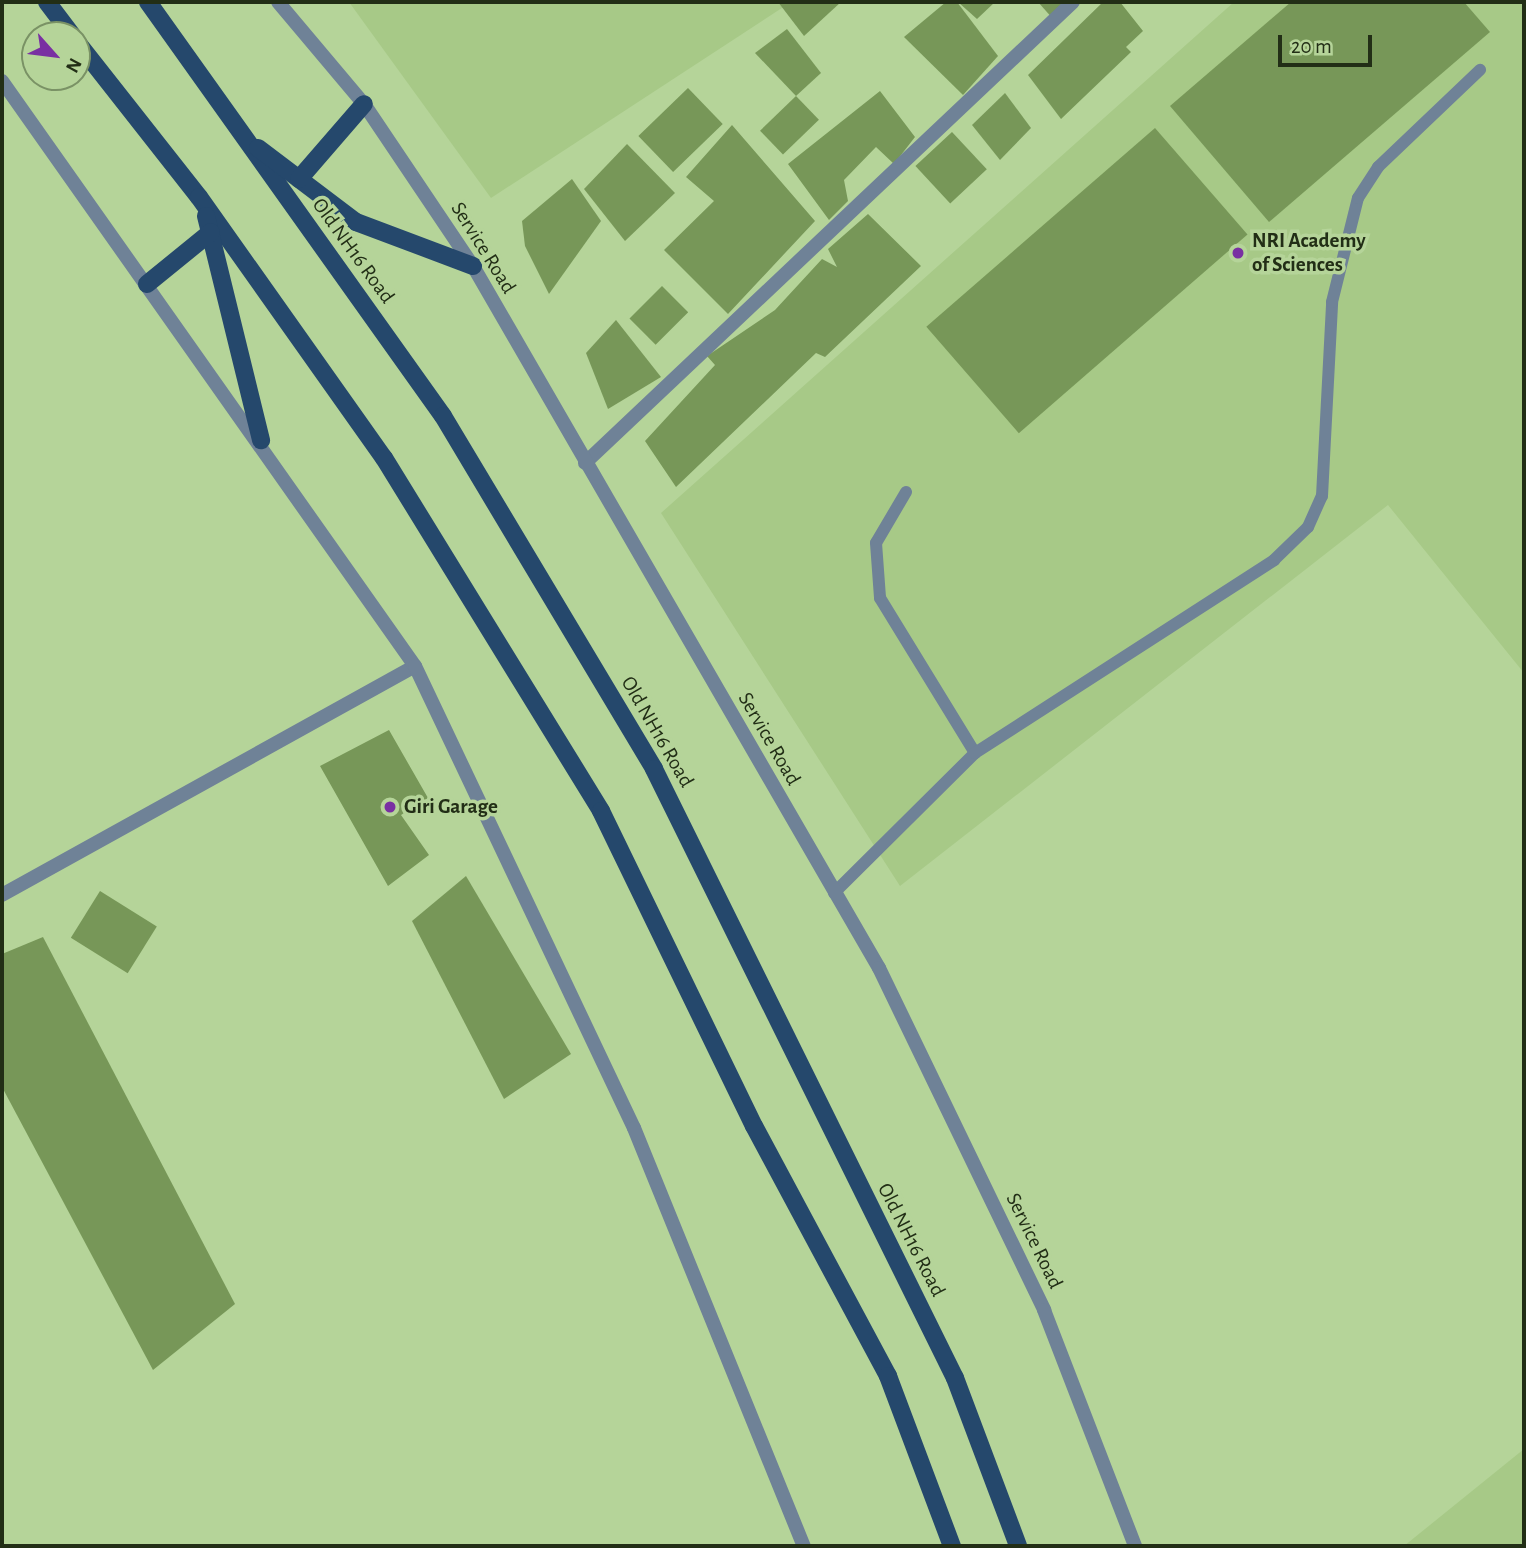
<!DOCTYPE html>
<style>
body{margin:0}
#map{position:relative;width:1526px;height:1548px;overflow:hidden;background:#b5d499;font-family:"Alegreya Sans",sans-serif}
div>[style]{position:absolute}
.built>*{inset:0;background:#a7c987}
.building>*{inset:0;background:#779758;transform-origin:0 0}
.service>*{height:12px;margin:-6px;padding:0 6px;transform-origin:6px;border-radius:6px;background:#6f8297}
.minor>*{height:14px;margin:-7px;padding:0 7px;transform-origin:7px;border-radius:7px;background:#6f8297}
.tertiary>*{height:14px;margin:-7px;padding:0 7px;transform-origin:7px;border-radius:7px;background:#6f8297}
.primary>*{height:18px;margin:-9px;padding:0 9px;transform-origin:9px;border-radius:9px;background:#25486c}
.dots>*{width:19px;height:19px;translate:-50% -50%;box-sizing:border-box;border:4px solid #b5d499;border-radius:50%}
span{translate:-50% -50%;white-space:nowrap;text-align:center;line-height:1.15;-webkit-text-stroke:7px #b5d499;paint-order:stroke}
.poi-label{font-size:21px;color:#222e16;font-weight:700}
.left{translate:0 -50%;text-align:left}
.street-label{font-size:21px;color:#222e16}
.frame{position:absolute;inset:0;border:4px solid #222e16;pointer-events:none}
.north{position:absolute;left:21px;top:21px;width:70px;height:70px;box-sizing:border-box;background:#b5d499;border:2px solid #7a9265;border-radius:50%;rotate:118deg;font-size:19px;font-weight:700;line-height:28px;text-align:center;color:#222e16}
.north::after{content:'';display:block;margin:auto;width:24px;height:32px;background:#7930a2;clip-path:polygon(50% 0,100% 100%,50% 72%,0 100%)}
.scale{position:absolute;left:1278px;top:35px;width:94px;height:32px;box-sizing:border-box;border:4px solid #222e16;border-top:0;padding-left:9px;font-size:21px;line-height:24px;white-space:nowrap;color:#222e16;-webkit-text-stroke:5px #b5d499;paint-order:stroke}
</style>
<div id="map">
<div class="built">
<i style="clip-path:polygon(349px 2px,791px 2px,491px 198px)"></i>
<i style="clip-path:polygon(1234px 2px,1524px 2px,1524px 673px,1388px 505px,900px 886px,661px 513px)"></i>
<i style="clip-path:polygon(1524px 1449px,1524px 1546px,1404px 1546px)"></i>
</div>
<div class="building">
<i style="clip-path:polygon(778px 2px,841px 2px,804px 36px)"></i>
<i style="clip-path:polygon(946px 2px,957px 2px,998px 56px,963px 95px,904px 37px)"></i>
<i style="clip-path:polygon(958px 2px,995px 2px,977px 19px)"></i>
<i style="clip-path:polygon(1038px 2px,1073px 2px,1054px 20px)"></i>
<i style="clip-path:polygon(1103px 2px,1120px 2px,1143px 31px,1126px 47px,1131px 52px,1061px 119px,1028px 75px)"></i>
<i style="clip-path:polygon(1291px 2px,1464px 2px,1490px 32px,1269px 222px,1170px 106px)"></i>
<i style="clip-path:polygon(787px 29px,821px 73px,796px 96px,755px 53px)"></i>
<i style="left:688px;top:88px;width:50px;height:69px;rotate:46deg"></i>
<i style="clip-path:polygon(880px 91px,915px 137px,894px 164px,876px 147px,844px 180px,848px 201px,829px 220px,788px 164px)"></i>
<i style="clip-path:polygon(1005px 93px,1031px 128px,1000px 160px,972px 125px)"></i>
<i style="left:796px;top:96px;width:33px;height:50px;rotate:46deg"></i>
<i style="clip-path:polygon(732px 125px,815px 221px,728px 314px,664px 250px,714px 201px,686px 177px)"></i>
<i style="left:1155px;top:128px;width:141px;height:303px;rotate:49deg"></i>
<i style="left:952px;top:132px;width:51px;height:50px;rotate:47deg"></i>
<i style="clip-path:polygon(627px 144px,675px 193px,625px 241px,584px 189px)"></i>
<i style="clip-path:polygon(572px 179px,601px 221px,549px 294px,525px 246px,522px 221px)"></i>
<i style="clip-path:polygon(868px 214px,921px 266px,825px 357px,816px 353px,676px 487px,645px 441px,715px 365px,707px 356px,775px 310px,822px 259px,837px 267px,828px 249px)"></i>
<i style="left:662px;top:286px;width:37px;height:46px;rotate:45deg"></i>
<i style="clip-path:polygon(616px 320px,661px 377px,608px 409px,586px 353px)"></i>
<i style="clip-path:polygon(389px 730px,428px 798px,401px 815px,429px 855px,388px 886px,320px 766px)"></i>
<i style="clip-path:polygon(466px 876px,571px 1054px,504px 1099px,412px 921px)"></i>
<i style="left:100px;top:891px;width:67px;height:55px;rotate:32deg"></i>
<i style="clip-path:polygon(43px 937px,235px 1304px,153px 1370px,2px 1087px,2px 954px)"></i>
</div>
<div class="service">
<i style="left:906px;top:492px;width:59px;rotate:120.5deg"></i>
<i style="left:876px;top:543px;width:55px;rotate:85.8deg"></i>
<i style="left:880px;top:598px;width:182px;rotate:58.5deg"></i>
<i style="left:834px;top:893px;width:199px;rotate:-44.8deg"></i>
<i style="left:975px;top:753px;width:356px;rotate:-32.8deg"></i>
<i style="left:1274px;top:560px;width:47px;rotate:-44.1deg"></i>
<i style="left:1308px;top:527px;width:34px;rotate:-66deg"></i>
<i style="left:1322px;top:496px;width:194px;rotate:-87deg"></i>
<i style="left:1332px;top:302px;width:107px;rotate:-76deg"></i>
<i style="left:1358px;top:198px;width:37px;rotate:-57deg"></i>
<i style="left:1378px;top:167px;width:141px;rotate:-43.6deg"></i>
</div>
<div class="minor">
<i style="left:585px;top:463px;width:671px;rotate:-43.37deg"></i>
<i style="left:2px;top:895px;width:472px;rotate:-29deg"></i>
</div>
<div class="tertiary">
<i style="left:278px;top:2px;width:133px;rotate:49.9deg"></i>
<i style="left:364px;top:104px;width:195px;rotate:56.1deg"></i>
<i style="left:473px;top:266px;width:811px;rotate:59.96deg"></i>
<i style="left:879px;top:968px;width:380px;rotate:64.2deg"></i>
<i style="left:1044px;top:1310px;width:253px;rotate:68.9deg"></i>
<i style="left:2px;top:81px;width:716px;rotate:54.78deg"></i>
<i style="left:415px;top:666px;width:511px;rotate:64.64deg"></i>
<i style="left:634px;top:1128px;width:451px;rotate:67.9deg"></i>
</div>
<div class="primary">
<i style="left:47px;top:2px;width:41px;rotate:52.9deg"></i>
<i style="left:148px;top:2px;width:508px;rotate:54.53deg"></i>
<i style="left:443px;top:416px;width:411px;rotate:59.1deg"></i>
<i style="left:654px;top:769px;width:679px;rotate:63.7deg"></i>
<i style="left:955px;top:1378px;width:179px;rotate:69.4deg"></i>
<i style="left:77px;top:42px;width:197px;rotate:51.8deg"></i>
<i style="left:199px;top:197px;width:320px;rotate:54.7deg"></i>
<i style="left:384px;top:458px;width:414px;rotate:58.4deg"></i>
<i style="left:601px;top:811px;width:350px;rotate:64.1deg"></i>
<i style="left:754px;top:1126px;width:284px;rotate:61.8deg"></i>
<i style="left:888px;top:1376px;width:182px;rotate:69.4deg"></i>
<i style="left:258px;top:148px;width:123px;rotate:37.1deg"></i>
<i style="left:356px;top:222px;width:125px;rotate:20.6deg"></i>
<i style="left:299px;top:179px;width:99px;rotate:-49.1deg"></i>
<i style="left:206px;top:216px;width:231px;rotate:76.2deg"></i>
<i style="left:147px;top:284px;width:82px;rotate:-39.1deg"></i>
</div>
<div class="dots">
<i style="left:1238px;top:253px;background:#7930a2"></i>
<i style="left:390px;top:807px;background:#7930a2"></i>
</div>
<div class="poi-label">
<span class="left" style="left:1252px;top:253px">NRI Academy<br>of Sciences</span>
<span class="left" style="left:404px;top:807px">Giri Garage</span>
</div>
<div class="street-label">
<span style="left:483px;top:248px;rotate:58deg">Service Road</span>
<span style="left:353px;top:251px;rotate:54deg">Old NH16 Road</span>
<span style="left:657px;top:732px;rotate:60deg">Old NH16 Road</span>
<span style="left:769px;top:739px;rotate:60deg">Service Road</span>
<span style="left:911px;top:1240px;rotate:63deg">Old NH16 Road</span>
<span style="left:1034px;top:1241px;rotate:64deg">Service Road</span>
</div>
<div class="frame"></div>
<div class="north">N</div>
<div class="scale">20 m</div>
</div>
